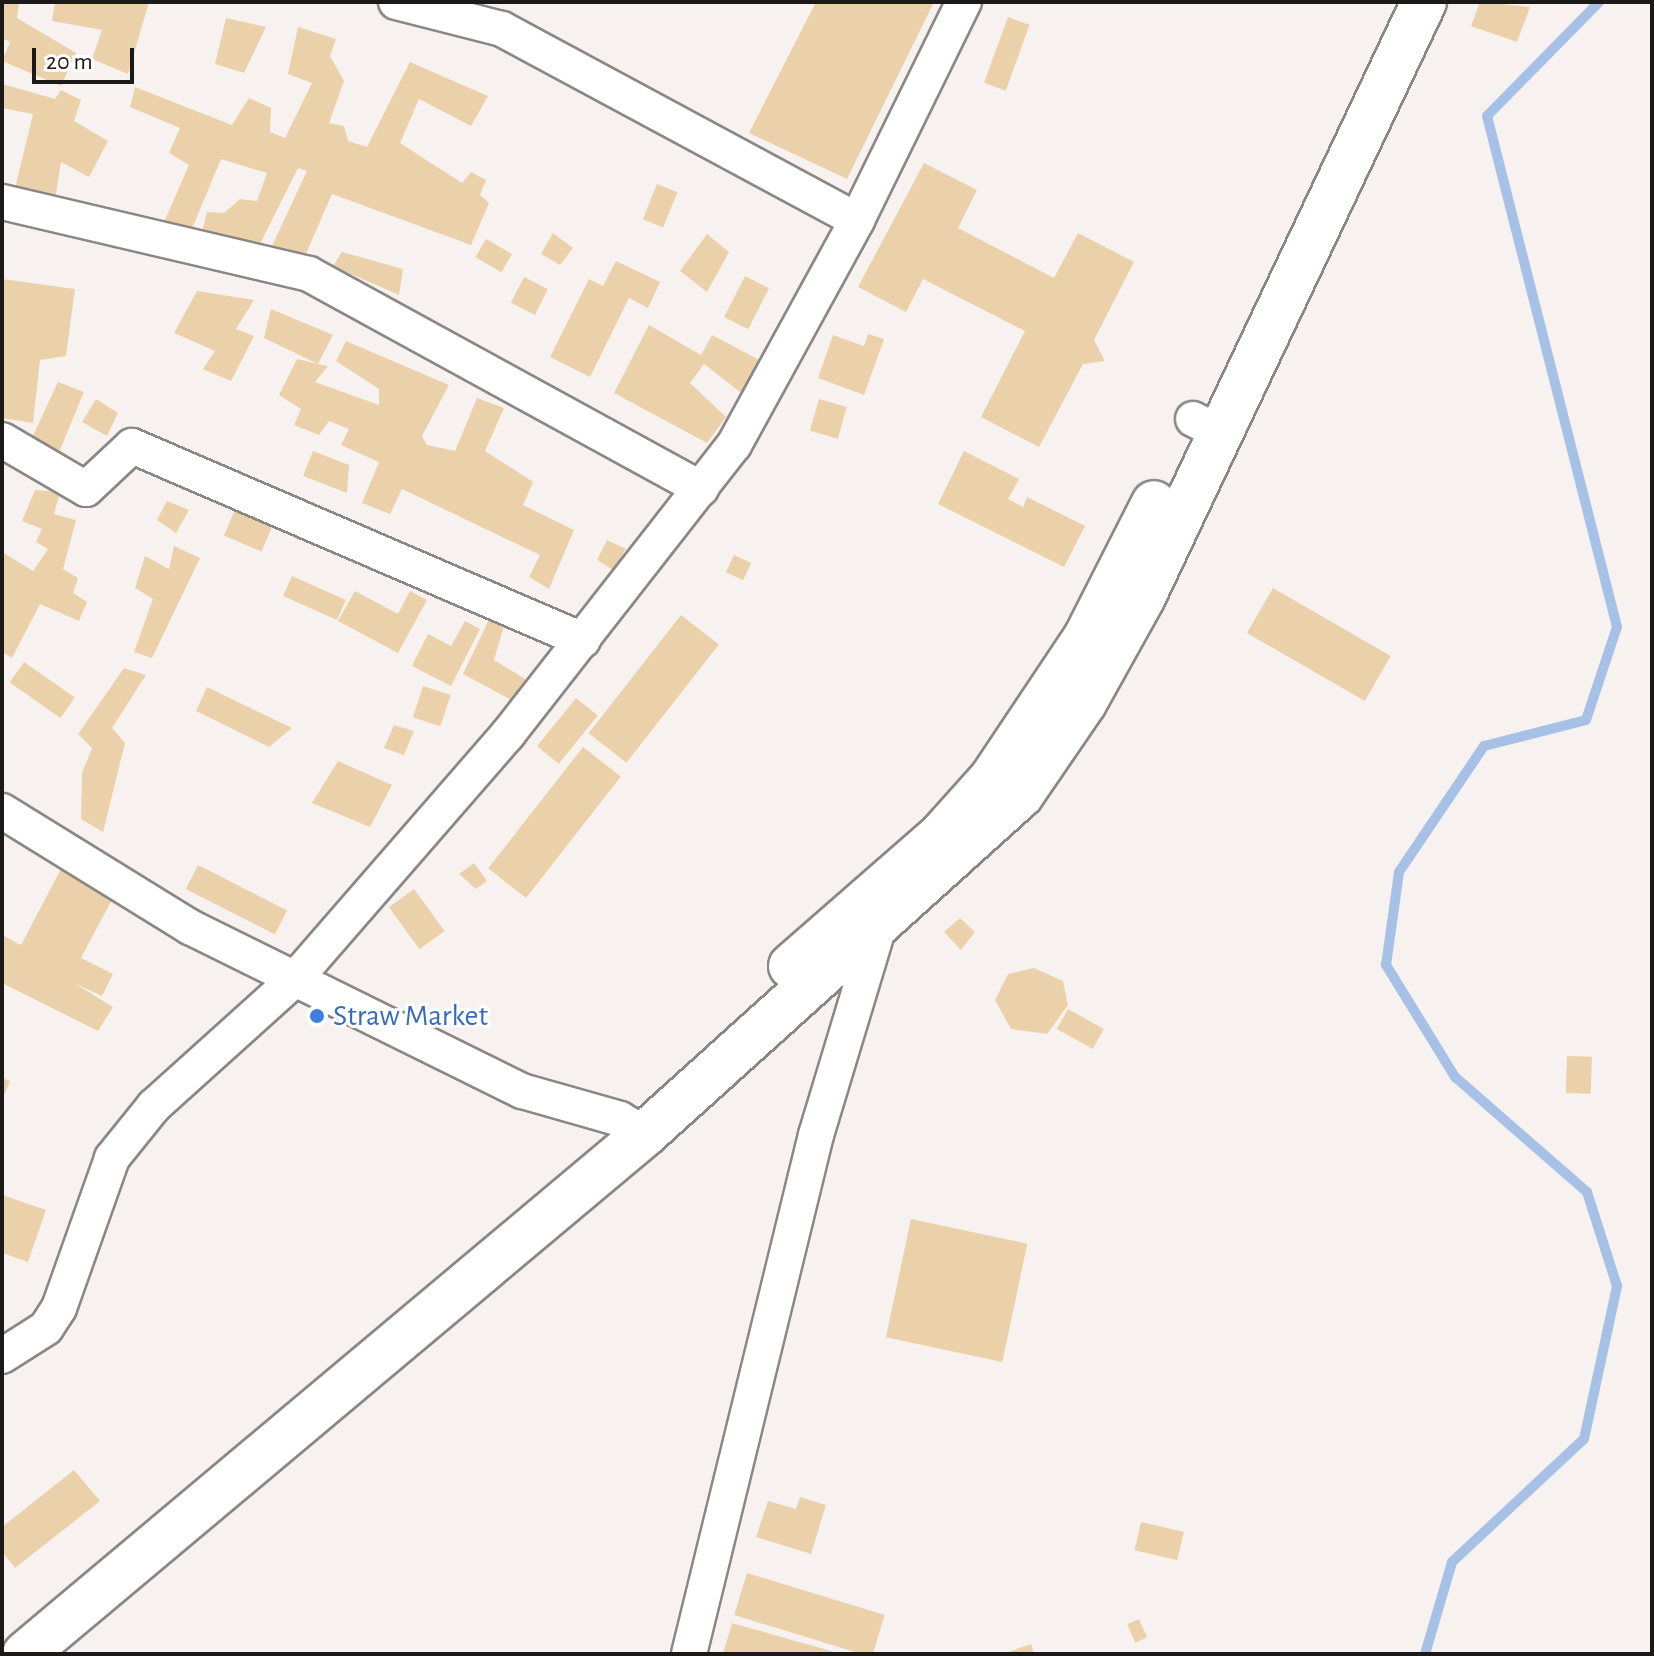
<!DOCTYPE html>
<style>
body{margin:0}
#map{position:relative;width:1654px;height:1656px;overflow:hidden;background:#f7f2f0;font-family:"Alegreya Sans",sans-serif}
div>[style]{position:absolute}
.stream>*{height:10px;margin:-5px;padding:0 5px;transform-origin:5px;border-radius:5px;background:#a6c1e5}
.building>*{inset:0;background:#ebd1a9;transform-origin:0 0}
.roads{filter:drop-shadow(2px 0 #8b8785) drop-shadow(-2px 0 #8b8785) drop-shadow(0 2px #8b8785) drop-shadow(0 -2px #8b8785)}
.street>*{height:34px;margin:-17px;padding:0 17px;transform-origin:17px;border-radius:17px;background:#fff}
.secondary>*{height:44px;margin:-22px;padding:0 22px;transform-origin:22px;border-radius:22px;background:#fff}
.dots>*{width:22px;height:22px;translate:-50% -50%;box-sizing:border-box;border:4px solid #fff;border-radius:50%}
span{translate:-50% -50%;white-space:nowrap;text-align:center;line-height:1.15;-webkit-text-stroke:6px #fff;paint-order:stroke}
.shop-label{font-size:30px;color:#366cbe}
.left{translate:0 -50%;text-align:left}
.frame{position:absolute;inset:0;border:4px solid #1b1a19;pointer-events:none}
.scale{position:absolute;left:32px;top:48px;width:102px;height:36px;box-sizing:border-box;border:4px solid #1b1a19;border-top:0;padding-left:10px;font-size:24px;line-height:28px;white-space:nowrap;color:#1b1a19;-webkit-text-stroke:6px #fff;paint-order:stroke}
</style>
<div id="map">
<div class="stream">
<i style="left:1425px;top:1654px;width:96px;rotate:-73.6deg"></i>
<i style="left:1452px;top:1562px;width:180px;rotate:-43deg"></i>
<i style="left:1584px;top:1439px;width:157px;rotate:-77.8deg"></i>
<i style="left:1617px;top:1286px;width:99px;rotate:-107.7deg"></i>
<i style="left:1587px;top:1192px;width:175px;rotate:-138.9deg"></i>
<i style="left:1455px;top:1077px;width:132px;rotate:-121.6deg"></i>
<i style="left:1386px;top:965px;width:94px;rotate:-82deg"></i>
<i style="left:1399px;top:872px;width:152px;rotate:-56deg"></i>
<i style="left:1484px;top:746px;width:105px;rotate:-14.3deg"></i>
<i style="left:1586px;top:720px;width:98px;rotate:-71.6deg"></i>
<i style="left:1617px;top:627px;width:527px;rotate:-104.27deg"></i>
<i style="left:1487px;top:116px;width:160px;rotate:-45.5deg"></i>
</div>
<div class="building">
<i style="clip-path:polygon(2px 2px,19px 3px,17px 18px,76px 53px,61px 86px,2px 61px,10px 42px,2px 38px)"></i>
<i style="clip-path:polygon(55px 2px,149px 2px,128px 74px,92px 59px,102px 30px,52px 21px)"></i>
<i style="clip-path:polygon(816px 2px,934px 2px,847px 179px,749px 133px)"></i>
<i style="clip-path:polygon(1480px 2px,1530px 7px,1517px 42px,1471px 26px)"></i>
<i style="left:1008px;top:17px;width:23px;height:70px;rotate:20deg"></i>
<i style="clip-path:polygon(226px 18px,266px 27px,244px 73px,215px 64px)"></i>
<i style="clip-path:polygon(298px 27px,336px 39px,330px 56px,344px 81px,329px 123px,344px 126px,348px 141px,367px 147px,410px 62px,488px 96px,471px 126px,419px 99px,400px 143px,462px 183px,471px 172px,486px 180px,480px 195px,489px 203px,471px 245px,332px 194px,305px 256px,272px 246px,307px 171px,298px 168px,260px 244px,202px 232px,207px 212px,224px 213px,240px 199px,257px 201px,267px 173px,221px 159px,191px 231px,161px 229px,189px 165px,169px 153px,180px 128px,130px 107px,135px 87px,232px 125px,249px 98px,271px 108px,270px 132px,285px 138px,312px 83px,288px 74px)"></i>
<i style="clip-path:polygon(2px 84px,55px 99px,61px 90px,81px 100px,74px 121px,108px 141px,89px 177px,61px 162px,55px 200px,15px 188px,33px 114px,2px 108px)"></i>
<i style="clip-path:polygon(924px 163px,977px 190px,958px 228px,1054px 278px,1078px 233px,1134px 262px,1094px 340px,1105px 361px,1083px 364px,1039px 447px,981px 417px,1025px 331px,923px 279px,906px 312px,858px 287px)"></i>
<i style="left:657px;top:184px;width:22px;height:38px;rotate:22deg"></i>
<i style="clip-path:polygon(553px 233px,573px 248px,560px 265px,541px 254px)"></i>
<i style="clip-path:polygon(707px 234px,729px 252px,707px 292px,680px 271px)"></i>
<i style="left:486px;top:239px;width:30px;height:21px;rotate:30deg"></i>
<i style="clip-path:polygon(342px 252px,403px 269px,399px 295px,333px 266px)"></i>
<i style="clip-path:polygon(616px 261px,660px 282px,648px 308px,629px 298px,590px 377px,550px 357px,589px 279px,603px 286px)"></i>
<i style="left:745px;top:276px;width:27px;height:46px;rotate:27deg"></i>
<i style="left:524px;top:277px;width:27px;height:29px;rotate:27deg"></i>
<i style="clip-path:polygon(2px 279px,75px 289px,66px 356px,40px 360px,33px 423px,2px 418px)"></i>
<i style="clip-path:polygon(197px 291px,254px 300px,236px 329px,254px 336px,231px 381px,203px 369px,215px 351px,174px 333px)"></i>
<i style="clip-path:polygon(271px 309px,333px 335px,318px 364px,328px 366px,315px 382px,379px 405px,379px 389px,336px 361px,346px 341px,449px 385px,422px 436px,427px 445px,455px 451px,477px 398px,504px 408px,485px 451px,533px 482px,523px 505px,574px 530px,549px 589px,529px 577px,540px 555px,402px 489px,390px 514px,362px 503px,379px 462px,341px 445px,349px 429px,329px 421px,319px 435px,294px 425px,301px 409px,279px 395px,297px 359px,318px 364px,264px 338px)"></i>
<i style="clip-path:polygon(649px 325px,701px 355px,712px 335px,763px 362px,744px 395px,704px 364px,690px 383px,726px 417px,707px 443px,614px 393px)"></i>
<i style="clip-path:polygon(868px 334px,884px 339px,864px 395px,818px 378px,833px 335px,864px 346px)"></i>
<i style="clip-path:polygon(58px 382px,84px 392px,52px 469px,24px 455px)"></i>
<i style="clip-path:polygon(96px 399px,118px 413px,107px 436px,82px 422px)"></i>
<i style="left:819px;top:399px;width:29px;height:33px;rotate:16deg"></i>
<i style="clip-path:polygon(313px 451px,349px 465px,347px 493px,303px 476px)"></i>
<i style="clip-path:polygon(964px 451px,1019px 479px,1008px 499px,1023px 507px,1027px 497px,1085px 526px,1064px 567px,938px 504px)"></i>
<i style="clip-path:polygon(35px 490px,60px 492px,54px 514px,76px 520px,63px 569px,78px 578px,73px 593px,87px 602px,79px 621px,40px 604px,12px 658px,2px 652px,2px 552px,33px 571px,48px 549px,36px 542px,42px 529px,22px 521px)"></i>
<i style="clip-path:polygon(167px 501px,189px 510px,176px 533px,157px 520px)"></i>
<i style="left:236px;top:507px;width:41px;height:31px;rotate:23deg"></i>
<i style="clip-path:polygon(607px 540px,626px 549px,613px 570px,597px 560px)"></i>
<i style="clip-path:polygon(174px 546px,200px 558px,152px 658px,134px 652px,153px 599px,135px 588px,145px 556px,169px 569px)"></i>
<i style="left:734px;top:555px;width:19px;height:19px;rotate:25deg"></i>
<i style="left:292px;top:576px;width:59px;height:22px;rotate:24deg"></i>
<i style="left:1273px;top:588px;width:136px;height:52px;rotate:30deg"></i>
<i style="clip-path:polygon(355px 591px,398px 614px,410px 591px,427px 600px,398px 653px,338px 621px)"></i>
<i style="clip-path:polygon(493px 611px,506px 619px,494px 660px,530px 682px,517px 703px,463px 674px)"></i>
<i style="left:681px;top:615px;width:48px;height:150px;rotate:38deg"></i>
<i style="clip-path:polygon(465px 621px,480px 629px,451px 686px,412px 666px,428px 634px,451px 646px)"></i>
<i style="left:24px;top:662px;width:62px;height:25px;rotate:35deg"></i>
<i style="clip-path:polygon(124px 668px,146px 675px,112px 728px,125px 743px,103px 832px,81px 819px,82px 773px,92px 748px,78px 734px)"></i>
<i style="left:423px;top:686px;width:29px;height:33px;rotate:18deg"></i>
<i style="clip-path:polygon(207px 687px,292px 728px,269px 747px,196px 711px)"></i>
<i style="left:576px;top:698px;width:28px;height:62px;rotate:39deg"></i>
<i style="clip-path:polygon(394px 725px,414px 731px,404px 755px,384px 748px)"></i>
<i style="left:583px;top:747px;width:48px;height:154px;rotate:38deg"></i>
<i style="clip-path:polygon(338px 761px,392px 785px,370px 827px,312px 803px)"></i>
<i style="clip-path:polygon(474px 863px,487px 881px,476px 889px,459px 874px)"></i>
<i style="left:198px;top:865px;width:100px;height:27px;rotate:27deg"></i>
<i style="clip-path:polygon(62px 867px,115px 894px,81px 958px,113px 974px,102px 996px,74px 983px,113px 1007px,98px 1031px,2px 983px,2px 935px,21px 945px)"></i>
<i style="left:414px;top:889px;width:52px;height:31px;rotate:54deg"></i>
<i style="clip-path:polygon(960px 918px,975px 932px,961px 950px,944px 932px)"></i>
<i style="clip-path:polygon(1034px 968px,1063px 981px,1068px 1005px,1047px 1034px,1011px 1029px,995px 1000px,1008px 974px)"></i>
<i style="left:1068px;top:1009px;width:41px;height:23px;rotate:29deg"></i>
<i style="left:1567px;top:1056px;width:25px;height:37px;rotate:2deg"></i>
<i style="clip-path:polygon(2px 1078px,10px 1081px,2px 1100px)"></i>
<i style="clip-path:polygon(2px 1195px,46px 1210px,28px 1262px,2px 1253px)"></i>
<i style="left:911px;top:1219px;width:119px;height:121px;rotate:12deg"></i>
<i style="clip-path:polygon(74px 1470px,100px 1501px,15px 1568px,2px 1552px,2px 1527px)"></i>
<i style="clip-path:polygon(800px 1497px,826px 1505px,811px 1554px,756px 1537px,768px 1501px,796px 1509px)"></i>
<i style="left:1141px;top:1522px;width:44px;height:29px;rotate:13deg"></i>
<i style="left:747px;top:1573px;width:144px;height:44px;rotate:17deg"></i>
<i style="left:1139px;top:1619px;width:20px;height:13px;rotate:66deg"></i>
<i style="clip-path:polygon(732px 1623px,838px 1653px,838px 1654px,723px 1654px)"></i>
<i style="clip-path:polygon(1031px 1644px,1034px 1654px,1003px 1654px)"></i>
</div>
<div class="roads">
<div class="street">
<i style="left:396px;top:2px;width:109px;rotate:14.3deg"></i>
<i style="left:502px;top:29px;width:403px;rotate:28.3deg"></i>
<i style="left:2px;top:202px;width:315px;rotate:13.2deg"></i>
<i style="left:309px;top:274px;width:447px;rotate:28.7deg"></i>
<i style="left:1193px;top:419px;width:31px;rotate:27deg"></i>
<i style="left:2px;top:440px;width:97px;rotate:30.3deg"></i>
<i style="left:86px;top:489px;width:63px;rotate:-43.1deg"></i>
<i style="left:132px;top:446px;width:491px;rotate:23.3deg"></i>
<i style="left:2px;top:811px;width:221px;rotate:31.7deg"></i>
<i style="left:190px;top:927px;width:370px;rotate:26.3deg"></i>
<i style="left:522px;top:1091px;width:102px;rotate:15.9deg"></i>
<i style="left:620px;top:1119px;width:29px;rotate:31deg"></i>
<i style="left:2px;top:1356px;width:52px;rotate:-32.5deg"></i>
<i style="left:46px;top:1328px;width:24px;rotate:-57deg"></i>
<i style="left:59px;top:1308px;width:159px;rotate:-70.5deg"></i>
<i style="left:112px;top:1158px;width:67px;rotate:-51.1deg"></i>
<i style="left:154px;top:1106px;width:190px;rotate:-42deg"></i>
<i style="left:295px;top:979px;width:325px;rotate:-49deg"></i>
<i style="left:508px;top:734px;width:367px;rotate:-52deg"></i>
<i style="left:734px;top:445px;width:256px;rotate:-61.3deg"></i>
<i style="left:857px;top:220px;width:243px;rotate:-63.9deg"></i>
<i style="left:689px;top:1654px;width:534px;rotate:-76.25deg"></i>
<i style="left:816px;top:1135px;width:214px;rotate:-73.2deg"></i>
</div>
<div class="secondary">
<i style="left:791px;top:966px;width:199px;rotate:-41.1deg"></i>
<i style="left:941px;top:835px;width:76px;rotate:-48.2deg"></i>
<i style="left:992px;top:778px;width:169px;rotate:-56.3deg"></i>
<i style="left:1086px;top:637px;width:150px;rotate:-63.1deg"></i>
<i style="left:25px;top:1654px;width:809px;rotate:-39.99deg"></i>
<i style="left:645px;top:1134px;width:506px;rotate:-42.04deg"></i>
<i style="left:1021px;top:795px;width:112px;rotate:-55.6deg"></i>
<i style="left:1084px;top:703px;width:121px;rotate:-60.9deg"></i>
<i style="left:1143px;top:597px;width:658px;rotate:-64.72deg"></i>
</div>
</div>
<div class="dots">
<i style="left:317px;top:1016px;background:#3f7fe0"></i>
</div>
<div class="shop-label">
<span class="left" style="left:333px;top:1016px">Straw Market</span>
</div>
<div class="frame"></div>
<div class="scale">20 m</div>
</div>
